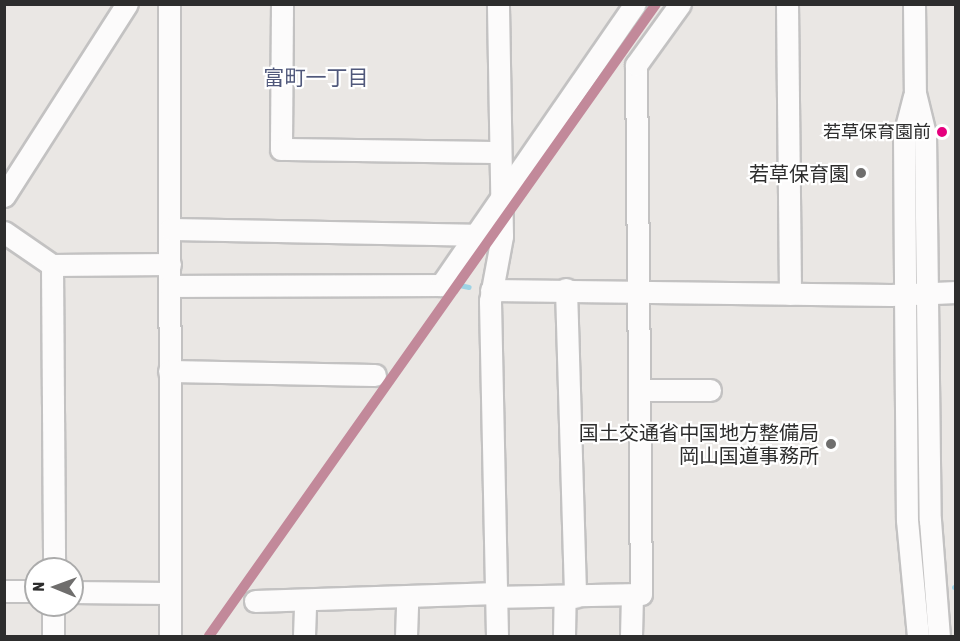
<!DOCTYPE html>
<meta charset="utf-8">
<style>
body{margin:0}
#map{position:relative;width:960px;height:641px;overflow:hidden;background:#eae7e4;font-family:"Asap Condensed","Noto Sans JP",sans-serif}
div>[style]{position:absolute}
.stream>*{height:5px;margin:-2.5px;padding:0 2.5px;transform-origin:2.5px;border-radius:2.5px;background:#9ed3e5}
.roads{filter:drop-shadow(2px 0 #c3c2c2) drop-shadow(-2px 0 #c3c2c2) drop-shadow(0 2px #c3c2c2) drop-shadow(0 -2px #c3c2c2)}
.minor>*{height:21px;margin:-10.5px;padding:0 10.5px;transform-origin:10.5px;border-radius:10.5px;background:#fcfbfb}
.rail-1>*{height:10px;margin:-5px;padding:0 5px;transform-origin:5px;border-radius:5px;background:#c2899a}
.dots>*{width:16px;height:16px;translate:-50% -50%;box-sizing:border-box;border:3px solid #fff;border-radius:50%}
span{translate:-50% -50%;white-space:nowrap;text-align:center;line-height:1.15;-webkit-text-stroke:4.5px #fff;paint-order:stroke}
.bus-label{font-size:18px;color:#2d2d2d}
.right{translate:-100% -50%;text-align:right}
.poi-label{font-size:20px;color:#2d2d2d}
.neighbourhood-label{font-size:21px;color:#50587b}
.frame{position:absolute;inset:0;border:6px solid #2d2d2d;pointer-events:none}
.north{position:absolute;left:24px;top:557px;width:60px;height:60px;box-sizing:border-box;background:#fff;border:2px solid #ababab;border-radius:50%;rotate:271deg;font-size:16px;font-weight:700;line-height:24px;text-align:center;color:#2d2d2d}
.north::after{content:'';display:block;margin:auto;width:21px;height:27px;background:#6f6e6d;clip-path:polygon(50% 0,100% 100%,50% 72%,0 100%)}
</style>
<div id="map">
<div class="stream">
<i style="left:450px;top:283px;width:19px;rotate:12deg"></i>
<i style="left:954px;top:587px;width:2px"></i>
</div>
<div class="roads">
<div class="minor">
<i style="left:169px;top:4px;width:632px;rotate:89.91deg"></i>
<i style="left:282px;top:4px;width:145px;rotate:90.4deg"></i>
<i style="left:281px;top:149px;width:219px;rotate:0.8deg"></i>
<i style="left:787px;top:4px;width:290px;rotate:89.4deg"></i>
<i style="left:914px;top:4px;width:89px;rotate:89.4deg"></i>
<i style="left:915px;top:93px;width:42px;rotate:76.3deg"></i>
<i style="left:925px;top:134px;width:386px;rotate:89.3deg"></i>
<i style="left:930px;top:520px;width:116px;rotate:85.6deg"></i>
<i style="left:914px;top:96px;width:40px;rotate:104.4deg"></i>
<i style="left:904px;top:135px;width:159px;rotate:89.6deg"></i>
<i style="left:905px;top:294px;width:226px;rotate:89.5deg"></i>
<i style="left:907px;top:520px;width:117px;rotate:84.6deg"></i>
<i style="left:4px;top:196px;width:228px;rotate:-57.4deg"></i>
<i style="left:170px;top:229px;width:305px;rotate:1.1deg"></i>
<i style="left:4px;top:232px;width:58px;rotate:34.5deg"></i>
<i style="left:52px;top:265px;width:118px;rotate:-0.5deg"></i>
<i style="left:52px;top:265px;width:304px;rotate:89.6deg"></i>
<i style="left:170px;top:286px;width:271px;rotate:-0.2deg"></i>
<i style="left:441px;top:285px;width:341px;rotate:-55.4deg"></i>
<i style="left:566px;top:289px;width:308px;rotate:88.3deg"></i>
<i style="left:491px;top:290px;width:400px;rotate:0.7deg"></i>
<i style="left:891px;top:295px;width:65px;rotate:-2.6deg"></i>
<i style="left:169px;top:371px;width:206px;rotate:1.1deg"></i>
<i style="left:639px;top:390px;width:71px"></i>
<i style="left:4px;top:591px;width:32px"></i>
<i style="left:72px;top:592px;width:95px;rotate:0.6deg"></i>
<i style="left:497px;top:597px;width:144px;rotate:-1.2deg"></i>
<i style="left:641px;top:594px;width:529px;rotate:-90.54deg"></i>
<i style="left:636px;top:65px;width:75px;rotate:-54.2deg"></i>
<i style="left:255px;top:601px;width:242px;rotate:-1.9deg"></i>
<i style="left:53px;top:605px;width:31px;rotate:90deg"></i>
<i style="left:304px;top:636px;width:36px;rotate:-88deg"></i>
<i style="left:406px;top:636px;width:38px;rotate:-88deg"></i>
<i style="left:497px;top:636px;width:335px;rotate:-91.2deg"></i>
<i style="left:490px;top:301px;width:66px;rotate:-79.5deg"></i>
<i style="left:502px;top:236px;width:232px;rotate:-91deg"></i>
<i style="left:564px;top:636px;width:39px;rotate:-89deg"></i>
<i style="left:631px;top:636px;width:40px;rotate:-88.6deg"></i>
</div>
</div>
<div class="rail-1">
<i style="left:209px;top:636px;width:774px;rotate:-54.73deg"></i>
</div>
<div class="dots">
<i style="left:942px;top:132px;background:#e5007d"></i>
<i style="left:861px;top:173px;background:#6f6e6d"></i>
<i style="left:831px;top:444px;background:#6f6e6d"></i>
</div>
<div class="bus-label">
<span class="right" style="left:931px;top:132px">若草保育園前</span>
</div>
<div class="poi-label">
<span class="right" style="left:849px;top:173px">若草保育園</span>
<span class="right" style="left:819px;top:444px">国土交通省中国地方整備局<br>岡山国道事務所</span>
</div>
<div class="neighbourhood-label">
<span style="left:316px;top:77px">富町一丁目</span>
</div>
<div class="frame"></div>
<div class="north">N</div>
</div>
